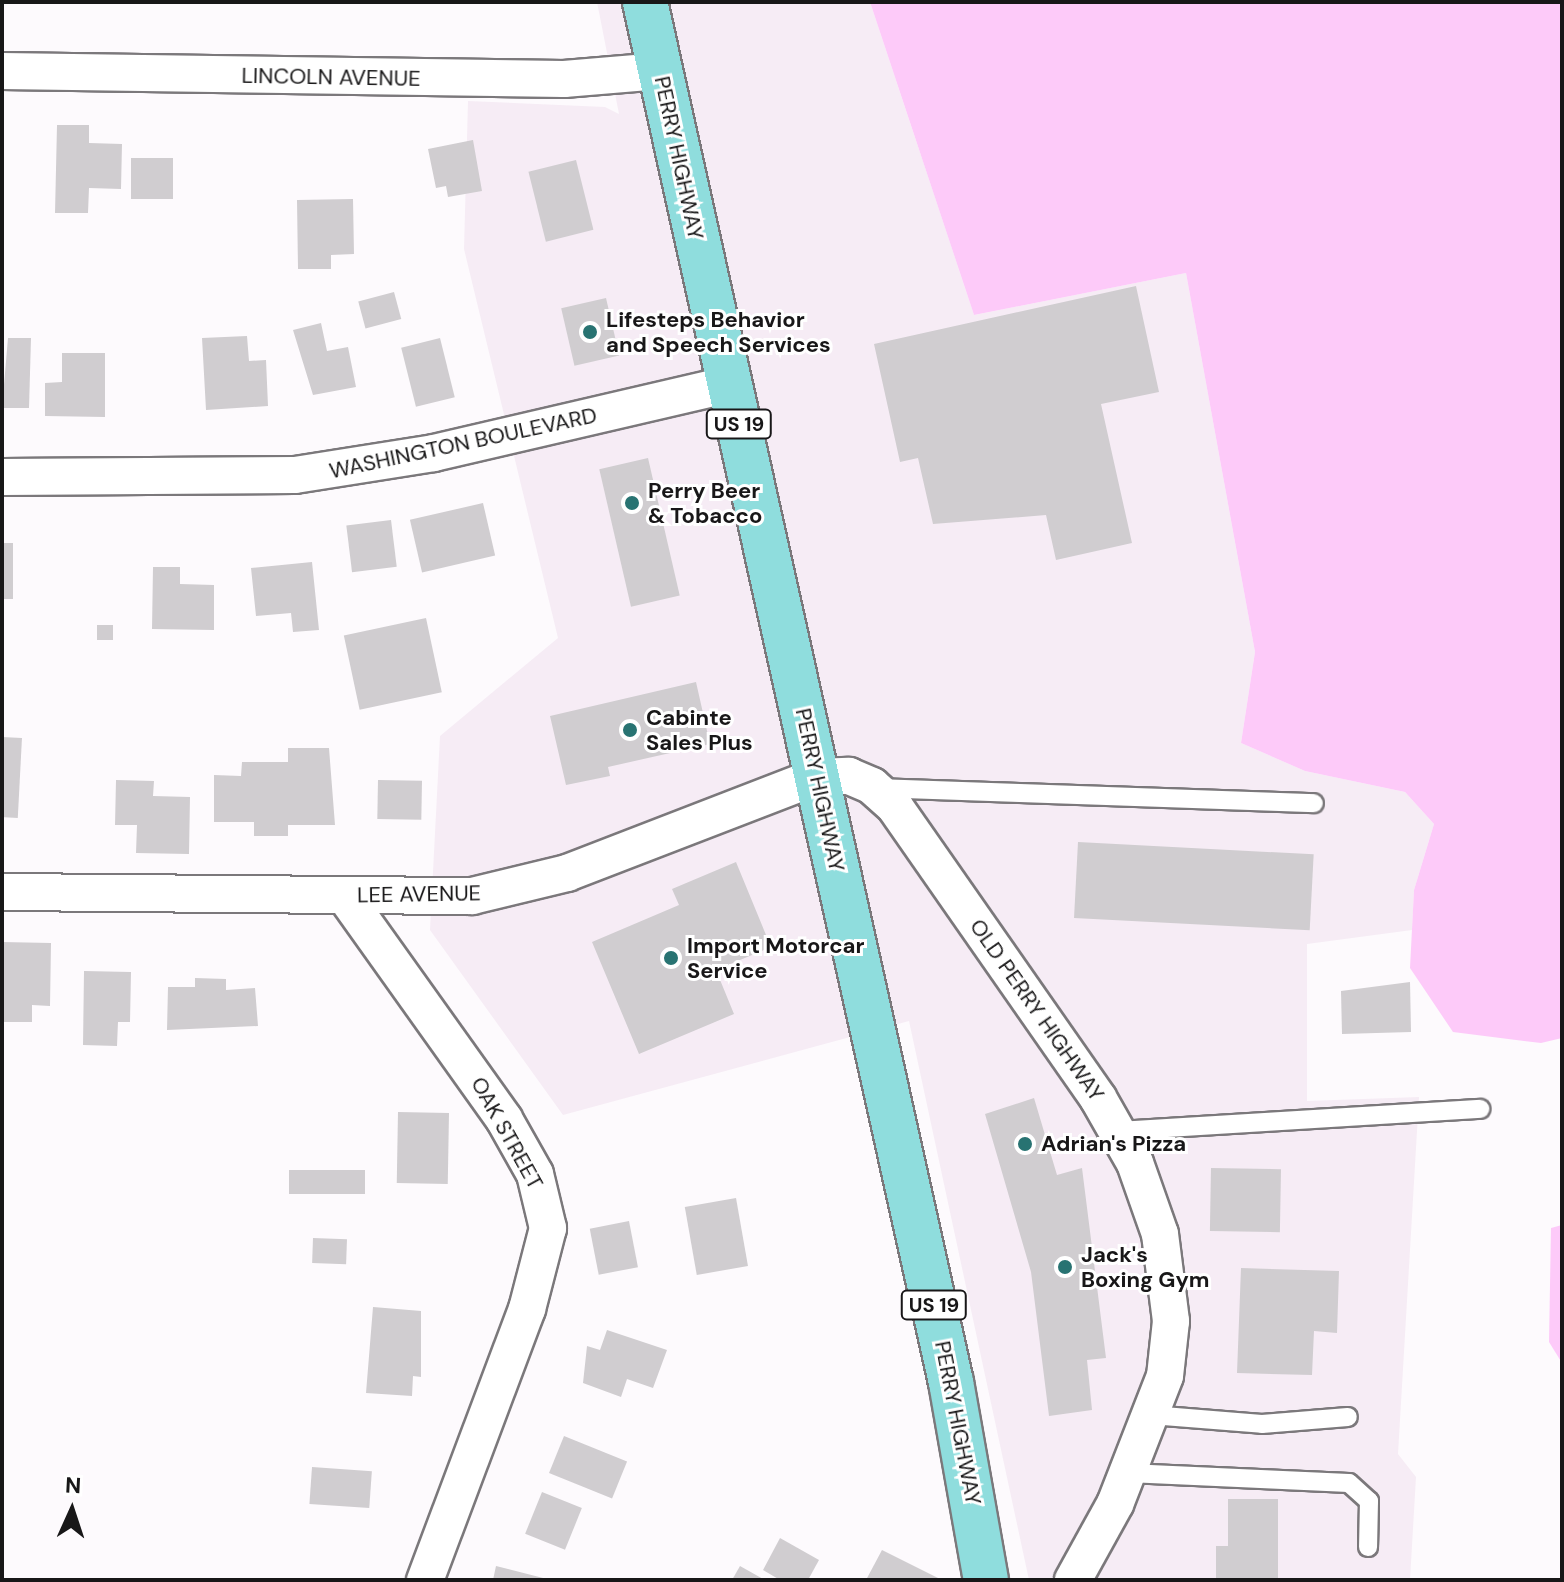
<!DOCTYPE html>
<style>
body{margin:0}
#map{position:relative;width:1564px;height:1582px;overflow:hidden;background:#fdfafd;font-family:"DM Sans",sans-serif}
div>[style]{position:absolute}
.built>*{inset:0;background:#f6ecf5}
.green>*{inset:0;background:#fdcaf9}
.building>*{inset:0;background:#d0cdd0;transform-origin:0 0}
.roads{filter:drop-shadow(2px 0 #7b787b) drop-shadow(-2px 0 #7b787b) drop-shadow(0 2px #7b787b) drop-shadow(0 -2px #7b787b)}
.lane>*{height:18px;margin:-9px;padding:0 9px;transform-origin:9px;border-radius:9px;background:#fff}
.street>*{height:36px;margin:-18px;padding:0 18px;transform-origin:18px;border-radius:18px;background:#fff}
.primary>*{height:44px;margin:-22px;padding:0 22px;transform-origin:22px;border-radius:22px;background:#8fdddd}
.dots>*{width:22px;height:22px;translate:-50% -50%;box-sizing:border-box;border:4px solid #fff;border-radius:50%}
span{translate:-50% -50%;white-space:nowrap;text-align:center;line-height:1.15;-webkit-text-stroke:6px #fff;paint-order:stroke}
.shield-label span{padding:2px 6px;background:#fff;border:2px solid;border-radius:6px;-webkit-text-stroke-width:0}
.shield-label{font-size:20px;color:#181718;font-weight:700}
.street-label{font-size:22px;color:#181718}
.poi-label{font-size:22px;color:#181718;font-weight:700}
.left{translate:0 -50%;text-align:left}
.frame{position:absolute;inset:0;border:4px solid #181718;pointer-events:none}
.north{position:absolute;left:32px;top:1470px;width:80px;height:80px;-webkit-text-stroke:6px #fff;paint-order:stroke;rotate:3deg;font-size:22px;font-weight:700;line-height:32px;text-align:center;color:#181718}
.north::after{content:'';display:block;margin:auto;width:28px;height:36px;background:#181718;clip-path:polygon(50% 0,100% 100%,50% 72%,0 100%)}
</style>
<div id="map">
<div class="built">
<i style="clip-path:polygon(597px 2px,870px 2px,974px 315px,1186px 273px,1255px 652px,1241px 743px,1305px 771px,1405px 792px,1434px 824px,1414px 890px,1412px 930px,1307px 944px,1307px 1101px,1419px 1097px,1398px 1454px,1416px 1477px,1410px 1580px,1029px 1580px,909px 1021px,563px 1115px,430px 930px,440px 736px,558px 638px,464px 249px,468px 101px,605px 107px,619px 114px)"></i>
</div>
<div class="green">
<i style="clip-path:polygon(870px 2px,1562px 2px,1562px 1038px,1541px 1043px,1453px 1032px,1410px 968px,1414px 890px,1434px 824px,1405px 792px,1305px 771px,1241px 743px,1255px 652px,1186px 273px,974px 315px)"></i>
<i style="clip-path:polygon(1562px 1225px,1562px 1363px,1549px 1342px,1551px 1228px)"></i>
</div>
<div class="building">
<i style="clip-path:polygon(57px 125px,89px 125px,89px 143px,122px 144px,121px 189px,89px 188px,88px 213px,55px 213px)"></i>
<i style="clip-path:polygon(473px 140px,482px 191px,448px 197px,446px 186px,436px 188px,428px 149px)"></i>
<i style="left:131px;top:158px;width:42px;height:41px"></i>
<i style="left:576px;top:160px;width:72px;height:49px;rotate:76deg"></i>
<i style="clip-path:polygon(353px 199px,354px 254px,331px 255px,331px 269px,298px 269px,297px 200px)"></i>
<i style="clip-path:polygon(1136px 286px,1159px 392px,1101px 404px,1132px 543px,1056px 560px,1046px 515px,933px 524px,918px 458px,900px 462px,874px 344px)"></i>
<i style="left:394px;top:292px;width:28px;height:37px;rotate:75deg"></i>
<i style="left:606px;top:298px;width:59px;height:46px;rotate:77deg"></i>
<i style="clip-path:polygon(321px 323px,327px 351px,348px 347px,356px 387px,313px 395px,293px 330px)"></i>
<i style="clip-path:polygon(247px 336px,249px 361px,266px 360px,268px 406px,206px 410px,202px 338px)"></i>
<i style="clip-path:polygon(8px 338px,31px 338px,29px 408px,2px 408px)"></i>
<i style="left:440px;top:338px;width:61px;height:40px;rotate:76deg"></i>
<i style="clip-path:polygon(62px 353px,105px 353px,105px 417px,45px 416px,45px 383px,62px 382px)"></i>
<i style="left:648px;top:458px;width:141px;height:50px;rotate:77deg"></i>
<i style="left:483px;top:503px;width:54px;height:75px;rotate:77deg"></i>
<i style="left:391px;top:520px;width:47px;height:45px;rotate:83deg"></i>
<i style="left:2px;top:543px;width:11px;height:56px"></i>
<i style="clip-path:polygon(312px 562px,319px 630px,293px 632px,291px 613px,256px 616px,251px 568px)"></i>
<i style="clip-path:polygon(153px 567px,180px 567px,180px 584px,214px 585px,214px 630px,152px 629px)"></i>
<i style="left:426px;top:618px;width:76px;height:84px;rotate:78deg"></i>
<i style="left:97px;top:625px;width:16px;height:15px"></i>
<i style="clip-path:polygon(696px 682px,710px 744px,608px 767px,610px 776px,566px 785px,550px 716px)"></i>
<i style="left:2px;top:737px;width:20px;height:80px;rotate:3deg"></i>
<i style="clip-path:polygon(288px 748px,329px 748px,335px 825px,288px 825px,288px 836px,254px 836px,254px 822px,214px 822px,214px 775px,241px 776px,242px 762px,288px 762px)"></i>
<i style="clip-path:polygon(116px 780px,154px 781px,153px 796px,190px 797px,189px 854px,136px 853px,137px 825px,115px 825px)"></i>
<i style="left:378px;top:780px;width:44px;height:39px;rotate:1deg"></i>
<i style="left:1078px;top:842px;width:236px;height:76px;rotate:3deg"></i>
<i style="clip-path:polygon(736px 862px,771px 947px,716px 970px,734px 1014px,639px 1054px,592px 942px,679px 905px,672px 889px)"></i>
<i style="clip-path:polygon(2px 942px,51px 943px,50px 1006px,32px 1005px,32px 1022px,2px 1022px)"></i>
<i style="clip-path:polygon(84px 971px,131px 972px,130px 1022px,118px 1022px,117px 1046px,83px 1045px)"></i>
<i style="clip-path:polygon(195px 978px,226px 979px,226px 990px,255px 988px,258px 1026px,167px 1030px,168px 987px,195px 987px)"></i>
<i style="clip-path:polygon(1410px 982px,1411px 1032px,1342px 1034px,1341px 991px)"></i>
<i style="clip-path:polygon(1034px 1098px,1057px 1175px,1082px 1168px,1106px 1358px,1087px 1360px,1092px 1410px,1049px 1416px,1031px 1272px,985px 1114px)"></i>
<i style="left:398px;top:1112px;width:51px;height:71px;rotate:1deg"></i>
<i style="left:1211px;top:1168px;width:70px;height:63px;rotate:1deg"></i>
<i style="left:289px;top:1170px;width:76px;height:24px"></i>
<i style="left:736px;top:1198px;width:69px;height:52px;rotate:80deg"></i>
<i style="left:629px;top:1221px;width:47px;height:40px;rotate:79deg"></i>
<i style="left:313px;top:1238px;width:34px;height:25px;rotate:2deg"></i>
<i style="clip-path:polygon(1241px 1268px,1339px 1271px,1337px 1333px,1314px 1331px,1312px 1375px,1237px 1373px)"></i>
<i style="clip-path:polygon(373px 1307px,421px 1311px,421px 1377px,413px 1376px,412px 1396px,366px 1393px)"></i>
<i style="clip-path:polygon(607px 1330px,667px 1350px,653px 1388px,627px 1379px,621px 1397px,583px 1383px,587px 1346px,600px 1350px)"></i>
<i style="left:564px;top:1436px;width:68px;height:40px;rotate:22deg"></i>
<i style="left:312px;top:1467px;width:60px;height:37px;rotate:4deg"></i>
<i style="left:542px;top:1492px;width:43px;height:45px;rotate:22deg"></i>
<i style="clip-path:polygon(1228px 1499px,1278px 1499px,1278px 1580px,1216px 1580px,1216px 1546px,1228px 1546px)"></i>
<i style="clip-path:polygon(780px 1538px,819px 1560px,808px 1580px,780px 1580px,763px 1570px)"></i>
<i style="clip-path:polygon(882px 1550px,942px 1580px,866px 1580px)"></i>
<i style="clip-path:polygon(496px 1566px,547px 1579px,547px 1580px,493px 1580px)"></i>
<i style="clip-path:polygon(740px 1566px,765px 1580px,732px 1580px)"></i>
</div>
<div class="roads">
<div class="lane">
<i style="left:877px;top:788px;width:437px;rotate:2deg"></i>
<i style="left:1119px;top:1131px;width:362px;rotate:-3.5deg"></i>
<i style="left:1151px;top:1415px;width:111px;rotate:4.6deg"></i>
<i style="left:1262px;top:1424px;width:86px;rotate:-4.7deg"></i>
<i style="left:1128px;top:1473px;width:221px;rotate:2.6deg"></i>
<i style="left:1349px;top:1483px;width:27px;rotate:42deg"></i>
<i style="left:1369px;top:1501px;width:46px;rotate:91.2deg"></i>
</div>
<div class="street">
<i style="left:2px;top:71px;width:562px;rotate:0.82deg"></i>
<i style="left:564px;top:79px;width:96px;rotate:-4.8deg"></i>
<i style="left:2px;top:477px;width:293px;rotate:-0.4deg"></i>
<i style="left:295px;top:475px;width:141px;rotate:-9deg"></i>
<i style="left:434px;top:453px;width:304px;rotate:-13.1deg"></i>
<i style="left:2px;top:892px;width:470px;rotate:0.5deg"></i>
<i style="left:472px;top:896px;width:98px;rotate:-13.6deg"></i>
<i style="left:567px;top:873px;width:267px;rotate:-21.1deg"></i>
<i style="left:816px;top:777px;width:33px;rotate:-2deg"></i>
<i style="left:849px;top:776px;width:25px;rotate:23deg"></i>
<i style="left:872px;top:786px;width:31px;rotate:42deg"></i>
<i style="left:895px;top:807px;width:355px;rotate:55.1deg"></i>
<i style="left:1098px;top:1098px;width:75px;rotate:60.4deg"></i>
<i style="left:1135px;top:1163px;width:75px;rotate:70.6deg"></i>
<i style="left:1160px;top:1234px;width:88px;rotate:82.8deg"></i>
<i style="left:1171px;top:1321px;width:55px;rotate:96.2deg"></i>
<i style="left:1165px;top:1376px;width:137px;rotate:111.3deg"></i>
<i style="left:1115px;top:1504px;width:87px;rotate:118.9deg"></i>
<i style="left:345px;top:896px;width:274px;rotate:54.5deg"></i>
<i style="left:504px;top:1119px;width:63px;rotate:60.6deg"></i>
<i style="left:535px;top:1174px;width:56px;rotate:76.5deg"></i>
<i style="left:548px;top:1228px;width:84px;rotate:104.5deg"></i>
<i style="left:527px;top:1309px;width:290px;rotate:110.6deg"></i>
</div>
<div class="primary">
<i style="left:645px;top:2px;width:1414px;rotate:77.5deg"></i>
<i style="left:951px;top:1382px;width:201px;rotate:80deg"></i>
</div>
</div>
<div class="dots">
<i style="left:590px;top:332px;background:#287372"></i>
<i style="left:632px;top:503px;background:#287372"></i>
<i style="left:630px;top:730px;background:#287372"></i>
<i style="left:671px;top:958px;background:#287372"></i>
<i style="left:1025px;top:1144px;background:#287372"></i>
<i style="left:1065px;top:1267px;background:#287372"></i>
</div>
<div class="shield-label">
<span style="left:739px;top:424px">US 19</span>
<span style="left:934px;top:1305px">US 19</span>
</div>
<div class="street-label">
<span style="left:331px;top:77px;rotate:1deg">LINCOLN AVENUE</span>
<span style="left:679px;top:158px;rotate:78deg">PERRY HIGHWAY</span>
<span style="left:463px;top:443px;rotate:-12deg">WASHINGTON BOULEVARD</span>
<span style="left:820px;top:790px;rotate:78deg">PERRY HIGHWAY</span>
<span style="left:419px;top:894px;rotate:-1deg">LEE AVENUE</span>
<span style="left:1037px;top:1010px;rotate:55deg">OLD PERRY HIGHWAY</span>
<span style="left:507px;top:1133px;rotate:61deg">OAK STREET</span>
<span style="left:958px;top:1423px;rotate:79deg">PERRY HIGHWAY</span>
</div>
<div class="poi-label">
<span class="left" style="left:606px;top:332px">Lifesteps Behavior<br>and Speech Services</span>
<span class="left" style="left:648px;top:503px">Perry Beer<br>&amp; Tobacco</span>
<span class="left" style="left:646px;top:730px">Cabinte<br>Sales Plus</span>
<span class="left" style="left:687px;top:958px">Import Motorcar<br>Service</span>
<span class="left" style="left:1041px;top:1144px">Adrian's Pizza</span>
<span class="left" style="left:1081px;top:1267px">Jack's<br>Boxing Gym</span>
</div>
<div class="frame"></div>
<div class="north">N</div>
</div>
